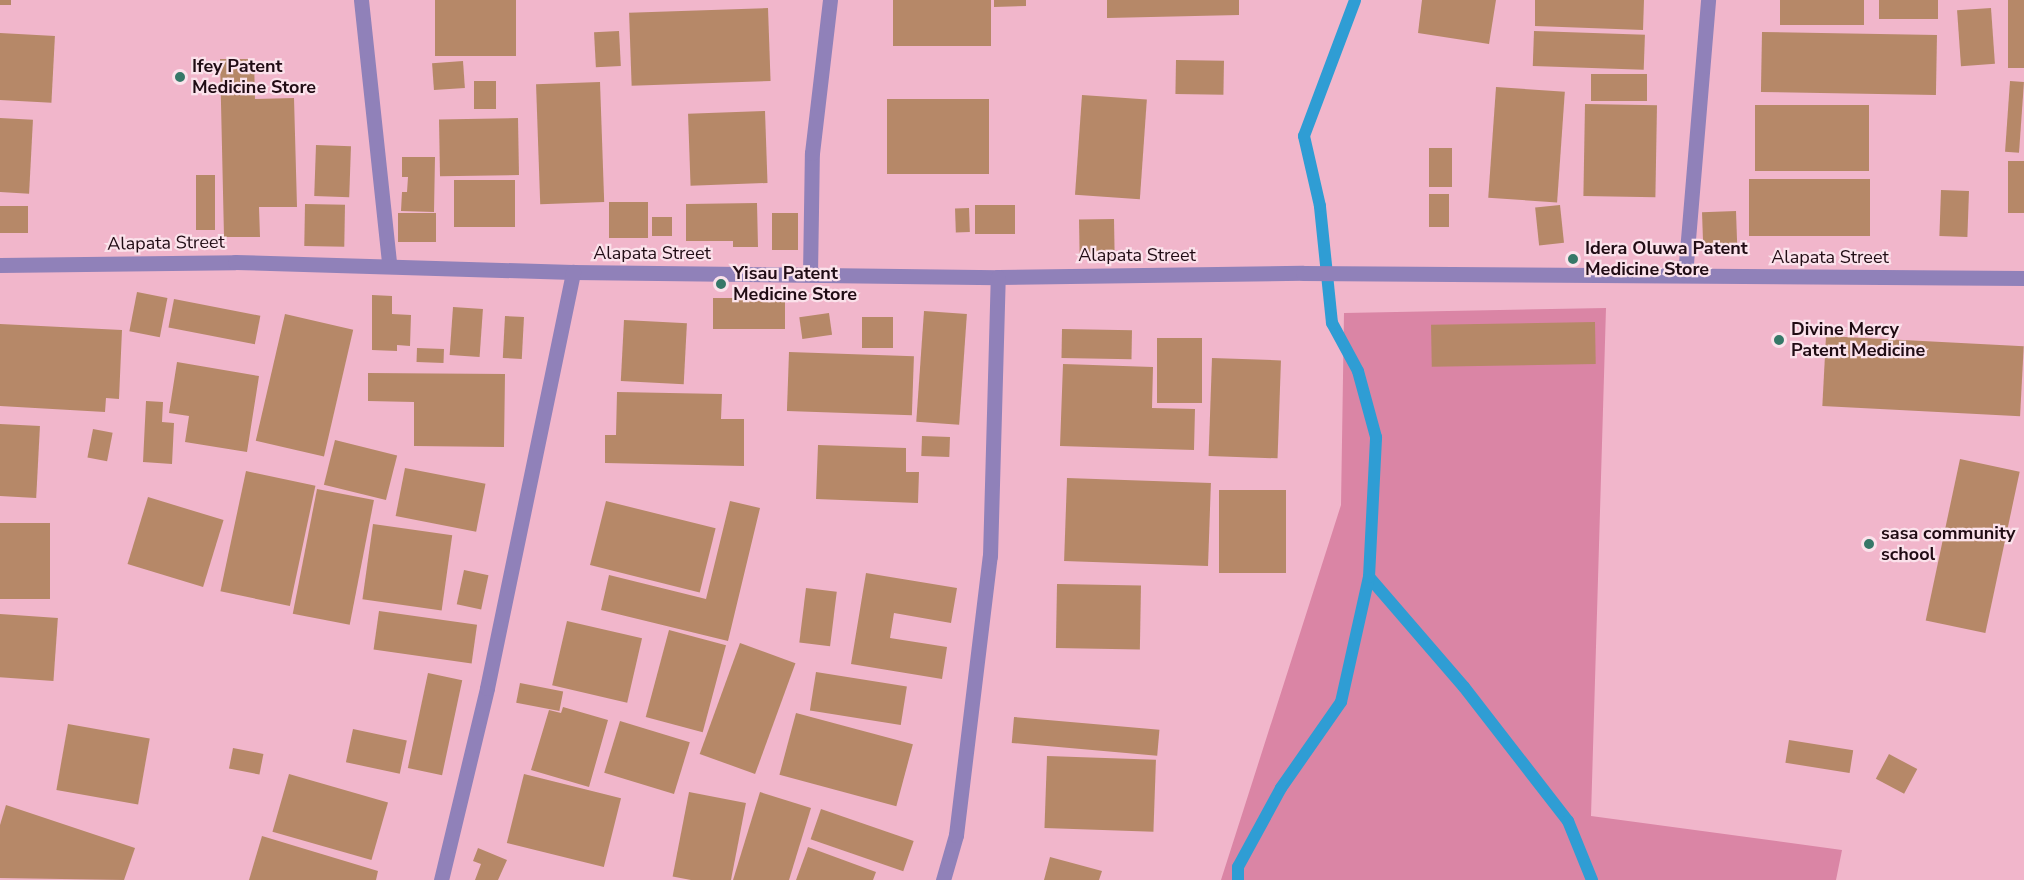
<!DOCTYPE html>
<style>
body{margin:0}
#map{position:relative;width:2024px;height:880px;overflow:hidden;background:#f1b6cb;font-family:"Nunito Sans",sans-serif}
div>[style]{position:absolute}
.green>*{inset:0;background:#da85a5}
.stream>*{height:12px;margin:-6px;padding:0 6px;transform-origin:6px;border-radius:6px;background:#2f9dd4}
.building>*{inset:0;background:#b68868;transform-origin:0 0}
.minor>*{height:15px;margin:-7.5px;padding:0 7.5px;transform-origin:7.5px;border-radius:7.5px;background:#9081b9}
.dots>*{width:16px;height:16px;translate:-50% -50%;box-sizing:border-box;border:3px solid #fbe2eb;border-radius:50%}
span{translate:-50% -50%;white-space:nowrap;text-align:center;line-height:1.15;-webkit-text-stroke:4.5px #fbe2eb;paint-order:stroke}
.poi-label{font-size:18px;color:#200c14;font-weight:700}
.left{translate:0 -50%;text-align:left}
.street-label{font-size:18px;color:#200c14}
</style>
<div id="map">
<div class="green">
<i style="clip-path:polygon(1606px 308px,1591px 816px,1842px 850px,1836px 880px,1221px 880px,1341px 505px,1344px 313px)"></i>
</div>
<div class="stream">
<i style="left:1369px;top:577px;width:145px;rotate:49.2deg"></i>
<i style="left:1464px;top:687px;width:170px;rotate:52.2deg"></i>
<i style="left:1568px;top:821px;width:64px;rotate:67.9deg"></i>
<i style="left:1238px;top:880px;width:13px;rotate:-90deg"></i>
<i style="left:1238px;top:867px;width:90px;rotate:-61.4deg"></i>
<i style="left:1281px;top:788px;width:105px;rotate:-55.1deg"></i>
<i style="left:1341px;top:702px;width:128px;rotate:-77.4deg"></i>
<i style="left:1369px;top:577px;width:140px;rotate:-87.1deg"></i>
<i style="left:1376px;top:437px;width:68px;rotate:-105.3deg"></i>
<i style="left:1358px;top:371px;width:55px;rotate:-118.4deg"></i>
<i style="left:1332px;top:323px;width:118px;rotate:-95.9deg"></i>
<i style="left:1320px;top:206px;width:72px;rotate:-102.9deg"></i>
<i style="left:1304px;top:136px;width:145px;rotate:-69.4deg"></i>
</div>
<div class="building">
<i style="left:0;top:0;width:11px;height:5px"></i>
<i style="left:435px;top:0;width:81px;height:56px"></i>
<i style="left:893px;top:0;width:98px;height:46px"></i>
<i style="clip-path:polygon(994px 0,1026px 0,1026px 6px,994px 7px)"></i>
<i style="clip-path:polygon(1107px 0,1239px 0,1239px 15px,1107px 18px)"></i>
<i style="clip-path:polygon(1422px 0,1496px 0,1489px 44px,1418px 33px)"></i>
<i style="clip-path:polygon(1535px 0,1644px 0,1643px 30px,1535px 26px)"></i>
<i style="left:1780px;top:0;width:84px;height:25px"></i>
<i style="left:1879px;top:0;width:59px;height:19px"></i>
<i style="left:2008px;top:0;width:16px;height:68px"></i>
<i style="left:768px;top:8px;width:73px;height:139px;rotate:88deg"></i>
<i style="left:1991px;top:8px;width:56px;height:34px;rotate:86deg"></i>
<i style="left:619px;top:31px;width:35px;height:25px;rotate:87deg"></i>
<i style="left:1534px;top:31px;width:111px;height:35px;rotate:2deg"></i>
<i style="left:1762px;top:32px;width:175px;height:60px;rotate:1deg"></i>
<i style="left:0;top:33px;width:55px;height:67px;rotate:3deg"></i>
<i style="clip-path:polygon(220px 59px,254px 59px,255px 99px,294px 98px,297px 207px,259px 207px,260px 237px,224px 237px)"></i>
<i style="left:1176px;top:60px;width:48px;height:34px;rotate:1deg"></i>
<i style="left:463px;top:61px;width:27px;height:31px;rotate:86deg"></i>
<i style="left:1591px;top:74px;width:56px;height:27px"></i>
<i style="left:474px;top:81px;width:22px;height:28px"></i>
<i style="left:2010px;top:81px;width:14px;height:71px;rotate:4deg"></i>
<i style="left:600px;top:82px;width:120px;height:64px;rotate:88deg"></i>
<i style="left:1496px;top:87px;width:69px;height:111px;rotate:4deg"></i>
<i style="left:1082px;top:95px;width:65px;height:100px;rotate:4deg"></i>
<i style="left:887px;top:99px;width:102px;height:75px"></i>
<i style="left:1585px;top:104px;width:72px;height:92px;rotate:1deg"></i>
<i style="left:1755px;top:105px;width:114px;height:66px"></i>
<i style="left:765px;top:111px;width:72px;height:77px;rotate:88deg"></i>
<i style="left:0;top:118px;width:33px;height:74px;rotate:3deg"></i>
<i style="left:518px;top:118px;width:57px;height:79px;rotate:89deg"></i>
<i style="left:316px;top:145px;width:35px;height:51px;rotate:2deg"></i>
<i style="left:1429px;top:148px;width:23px;height:39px"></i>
<i style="clip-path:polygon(402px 157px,435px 157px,434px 212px,401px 211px,402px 192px,407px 192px,408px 177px,402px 177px)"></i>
<i style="left:2008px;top:161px;width:16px;height:52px"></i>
<i style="left:196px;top:175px;width:19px;height:55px"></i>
<i style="left:1749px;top:179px;width:121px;height:57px"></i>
<i style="left:454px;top:180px;width:61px;height:47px"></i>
<i style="left:1941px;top:190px;width:28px;height:46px;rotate:2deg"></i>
<i style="left:1429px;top:194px;width:20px;height:33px"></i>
<i style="left:648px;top:202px;width:36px;height:39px;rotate:90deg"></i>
<i style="clip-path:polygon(757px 203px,758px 247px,733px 247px,733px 241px,686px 241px,686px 204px)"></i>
<i style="left:305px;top:204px;width:40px;height:42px;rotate:1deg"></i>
<i style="left:1015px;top:205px;width:29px;height:40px;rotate:90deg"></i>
<i style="left:1560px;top:205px;width:38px;height:25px;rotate:84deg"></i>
<i style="left:0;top:206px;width:28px;height:27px"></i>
<i style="left:969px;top:208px;width:24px;height:14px;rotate:88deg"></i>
<i style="left:1736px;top:211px;width:37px;height:34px;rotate:88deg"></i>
<i style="left:398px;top:213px;width:38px;height:29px"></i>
<i style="left:772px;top:213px;width:26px;height:37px"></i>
<i style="left:652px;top:217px;width:20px;height:19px"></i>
<i style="left:1114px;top:219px;width:39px;height:35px;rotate:89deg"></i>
<i style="left:137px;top:292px;width:31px;height:40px;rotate:11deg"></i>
<i style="clip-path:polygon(372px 295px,392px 296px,392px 314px,411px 315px,410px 346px,397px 345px,397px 351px,372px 350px)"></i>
<i style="left:785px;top:298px;width:31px;height:72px;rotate:90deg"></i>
<i style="left:174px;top:299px;width:88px;height:29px;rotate:11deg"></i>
<i style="left:453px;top:307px;width:30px;height:48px;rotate:4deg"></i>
<i style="left:924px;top:311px;width:43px;height:111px;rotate:4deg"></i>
<i style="left:829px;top:313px;width:22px;height:30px;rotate:82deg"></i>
<i style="left:285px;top:314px;width:70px;height:130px;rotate:13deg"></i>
<i style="left:505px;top:316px;width:19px;height:42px;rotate:3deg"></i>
<i style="left:862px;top:317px;width:31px;height:31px"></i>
<i style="left:624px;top:320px;width:63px;height:61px;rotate:3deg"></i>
<i style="left:1595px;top:322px;width:42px;height:164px;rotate:89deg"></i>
<i style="clip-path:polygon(0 324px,122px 330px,119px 399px,106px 398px,105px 412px,0 406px)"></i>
<i style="left:1062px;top:329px;width:70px;height:29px;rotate:1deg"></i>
<i style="left:1826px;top:336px;width:198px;height:70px;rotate:3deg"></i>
<i style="left:1157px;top:338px;width:45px;height:65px"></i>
<i style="left:417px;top:348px;width:27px;height:14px;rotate:2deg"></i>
<i style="left:789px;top:352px;width:125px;height:59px;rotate:2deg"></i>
<i style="left:1212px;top:358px;width:69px;height:98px;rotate:2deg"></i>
<i style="clip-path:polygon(177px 362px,259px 376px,247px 452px,185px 442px,189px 416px,169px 413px)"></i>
<i style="clip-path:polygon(1063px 364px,1153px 367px,1152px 408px,1195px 409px,1194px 450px,1060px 446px)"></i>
<i style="clip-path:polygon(368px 373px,505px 374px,504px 447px,414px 446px,414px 402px,368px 401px)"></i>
<i style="clip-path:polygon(617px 392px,722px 394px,721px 419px,744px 419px,744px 466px,605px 463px,605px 435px,616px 435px)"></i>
<i style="clip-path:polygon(146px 401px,163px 402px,162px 422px,174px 423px,172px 464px,143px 462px)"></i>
<i style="left:0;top:424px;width:40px;height:72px;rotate:3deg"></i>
<i style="left:93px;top:429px;width:20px;height:29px;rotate:11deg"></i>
<i style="left:922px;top:436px;width:28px;height:20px;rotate:2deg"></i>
<i style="left:335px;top:440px;width:64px;height:46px;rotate:14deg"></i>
<i style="clip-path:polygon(818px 445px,906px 448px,906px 472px,919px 472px,918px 503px,816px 499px)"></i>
<i style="left:1960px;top:459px;width:61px;height:165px;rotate:12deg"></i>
<i style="left:405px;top:468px;width:82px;height:49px;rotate:11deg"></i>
<i style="left:246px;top:471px;width:71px;height:123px;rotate:12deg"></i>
<i style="left:1067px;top:478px;width:144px;height:83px;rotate:2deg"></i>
<i style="left:317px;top:489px;width:58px;height:127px;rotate:11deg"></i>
<i style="left:1219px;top:490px;width:67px;height:83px"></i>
<i style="left:148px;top:497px;width:79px;height:70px;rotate:17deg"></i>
<i style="left:606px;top:501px;width:113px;height:66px;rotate:14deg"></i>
<i style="clip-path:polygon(730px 501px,760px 508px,728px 641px,601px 610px,609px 575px,706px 599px)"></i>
<i style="left:0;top:523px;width:50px;height:76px"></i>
<i style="left:373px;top:524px;width:80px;height:76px;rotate:8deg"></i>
<i style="left:464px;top:570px;width:25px;height:35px;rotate:12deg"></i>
<i style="clip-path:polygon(866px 573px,957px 588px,951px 623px,894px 613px,890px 638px,947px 647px,942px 679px,851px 664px)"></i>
<i style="left:1057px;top:584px;width:84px;height:64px;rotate:1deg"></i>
<i style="left:806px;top:588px;width:31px;height:55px;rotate:7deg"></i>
<i style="left:379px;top:611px;width:99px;height:39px;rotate:8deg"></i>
<i style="left:0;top:614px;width:58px;height:63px;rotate:4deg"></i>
<i style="left:567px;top:621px;width:77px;height:66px;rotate:13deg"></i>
<i style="left:669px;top:630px;width:59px;height:90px;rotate:15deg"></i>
<i style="left:740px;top:643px;width:59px;height:118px;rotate:20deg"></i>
<i style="left:816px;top:672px;width:92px;height:39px;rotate:9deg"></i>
<i style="left:428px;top:673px;width:35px;height:97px;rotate:12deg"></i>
<i style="left:520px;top:683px;width:44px;height:20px;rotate:11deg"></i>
<i style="clip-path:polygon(563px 707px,608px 720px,589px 787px,531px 770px,549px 710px,561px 713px)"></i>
<i style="left:796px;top:713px;width:121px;height:64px;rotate:15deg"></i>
<i style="left:1014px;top:717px;width:146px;height:26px;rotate:5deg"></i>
<i style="left:620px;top:721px;width:73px;height:54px;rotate:17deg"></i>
<i style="left:68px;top:724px;width:83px;height:67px;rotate:10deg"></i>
<i style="left:353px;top:729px;width:55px;height:34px;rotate:12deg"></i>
<i style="left:1789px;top:740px;width:65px;height:23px;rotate:9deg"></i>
<i style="left:233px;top:748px;width:31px;height:21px;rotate:11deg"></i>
<i style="left:1889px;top:754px;width:32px;height:28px;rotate:28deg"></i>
<i style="left:1047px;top:756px;width:109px;height:72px;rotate:2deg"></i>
<i style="left:289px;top:774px;width:103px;height:60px;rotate:16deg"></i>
<i style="left:524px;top:774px;width:100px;height:71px;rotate:14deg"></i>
<i style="left:689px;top:792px;width:58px;height:86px;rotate:11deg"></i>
<i style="clip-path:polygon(760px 792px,811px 808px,789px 880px,733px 880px)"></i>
<i style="clip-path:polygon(6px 805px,135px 848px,124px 880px,0 878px,0 825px)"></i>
<i style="left:821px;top:809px;width:98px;height:32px;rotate:19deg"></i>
<i style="clip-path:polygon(262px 836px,378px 871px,376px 880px,249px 880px)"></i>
<i style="clip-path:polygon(808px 847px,876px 872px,873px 880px,796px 880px)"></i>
<i style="clip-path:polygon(478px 848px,507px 860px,498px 880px,475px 880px,481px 864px,473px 861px)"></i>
<i style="clip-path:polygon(1050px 857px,1102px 871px,1099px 880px,1044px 880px)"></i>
</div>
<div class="minor">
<i style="left:361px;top:0;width:265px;rotate:83.9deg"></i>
<i style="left:0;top:265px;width:235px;rotate:-0.7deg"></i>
<i style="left:235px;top:262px;width:338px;rotate:1.7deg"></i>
<i style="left:573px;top:272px;width:425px;rotate:0.7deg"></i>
<i style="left:998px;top:277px;width:305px;rotate:-0.8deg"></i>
<i style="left:1303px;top:273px;width:721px;rotate:0.4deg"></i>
<i style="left:810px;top:274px;width:121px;rotate:-89.1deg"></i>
<i style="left:812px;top:153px;width:154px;rotate:-83.3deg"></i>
<i style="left:1685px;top:275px;width:276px;rotate:-85.2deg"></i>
<i style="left:441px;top:880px;width:197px;rotate:-76.5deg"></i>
<i style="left:487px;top:688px;width:425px;rotate:-78.3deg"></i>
<i style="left:943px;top:880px;width:47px;rotate:-73.9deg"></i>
<i style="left:956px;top:835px;width:281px;rotate:-83.1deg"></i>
<i style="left:990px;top:556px;width:279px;rotate:-88.4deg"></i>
</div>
<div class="dots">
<i style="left:180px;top:77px;background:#367868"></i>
<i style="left:1573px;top:259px;background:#367868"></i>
<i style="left:721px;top:284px;background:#367868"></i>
<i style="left:1779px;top:340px;background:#367868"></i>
<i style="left:1869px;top:544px;background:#367868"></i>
</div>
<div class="poi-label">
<span class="left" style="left:192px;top:77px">Ifey Patent<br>Medicine Store</span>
<span class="left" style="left:1585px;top:259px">Idera Oluwa Patent<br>Medicine Store</span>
<span class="left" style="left:733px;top:284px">Yisau Patent<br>Medicine Store</span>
<span class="left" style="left:1791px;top:340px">Divine Mercy<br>Patent Medicine</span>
<span class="left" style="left:1881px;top:544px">sasa community<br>school</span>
</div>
<div class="street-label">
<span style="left:166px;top:243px;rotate:-1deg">Alapata Street</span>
<span style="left:652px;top:253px">Alapata Street</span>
<span style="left:1137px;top:255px">Alapata Street</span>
<span style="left:1830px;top:257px">Alapata Street</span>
</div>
</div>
